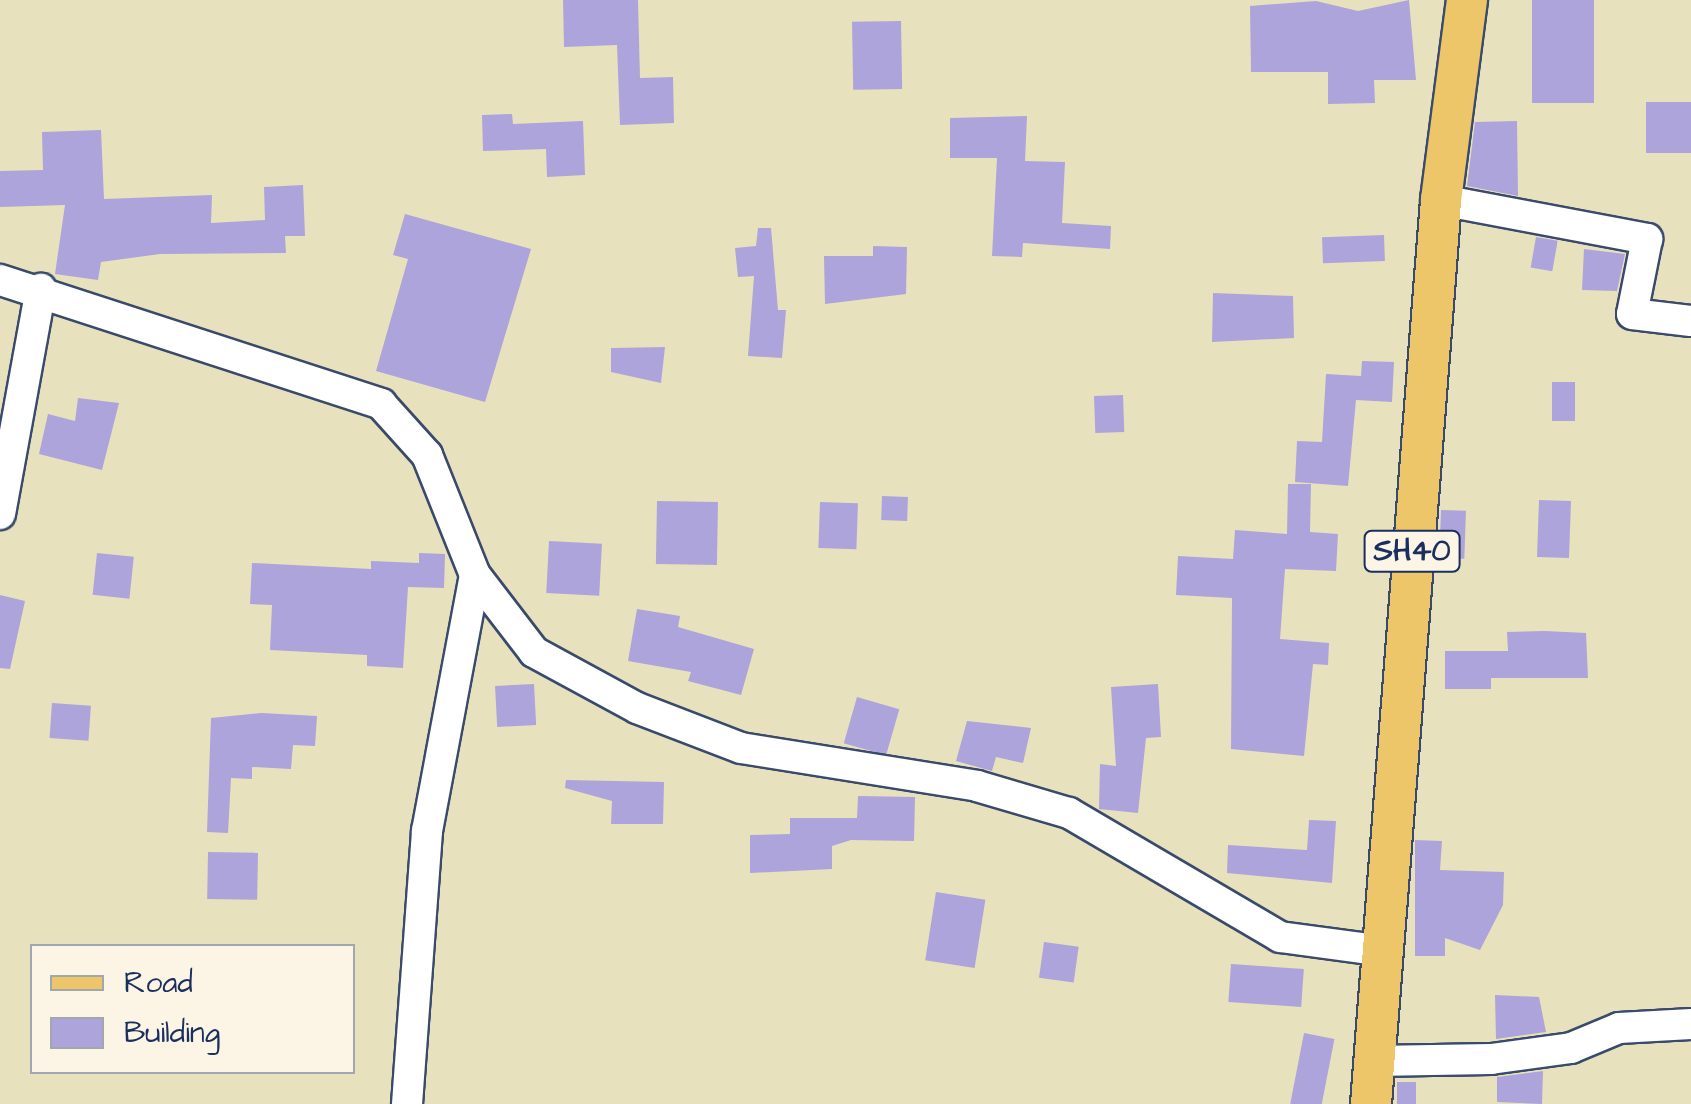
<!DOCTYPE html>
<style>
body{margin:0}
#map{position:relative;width:1691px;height:1104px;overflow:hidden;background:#e8e1bd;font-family:"Architects Daughter",sans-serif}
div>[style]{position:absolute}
.building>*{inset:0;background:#ada4db;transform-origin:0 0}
.roads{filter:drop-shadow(2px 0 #3a4a6c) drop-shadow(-2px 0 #3a4a6c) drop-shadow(0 2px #3a4a6c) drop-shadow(0 -2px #3a4a6c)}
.minor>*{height:30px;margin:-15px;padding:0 15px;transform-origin:15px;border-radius:15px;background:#fff}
.major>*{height:40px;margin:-20px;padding:0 20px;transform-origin:20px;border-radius:20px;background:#ecc669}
span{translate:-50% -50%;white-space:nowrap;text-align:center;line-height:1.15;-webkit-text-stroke:8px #fcf5e5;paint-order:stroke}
.shield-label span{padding:2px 8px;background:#fcf5e5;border:2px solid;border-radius:8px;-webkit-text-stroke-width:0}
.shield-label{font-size:30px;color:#1b2f5e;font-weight:700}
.legend{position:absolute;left:30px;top:944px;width:325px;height:130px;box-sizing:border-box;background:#fcf5e5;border:2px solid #a2a6af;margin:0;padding:12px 18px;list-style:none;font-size:30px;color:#1b2f5e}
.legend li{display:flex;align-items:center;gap:20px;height:50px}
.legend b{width:50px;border:2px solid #a2a6af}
</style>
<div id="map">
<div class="building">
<i style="clip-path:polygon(563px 0,638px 0,640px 78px,673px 77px,674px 123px,620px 125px,617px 45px,564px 47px)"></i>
<i style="clip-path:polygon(1409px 0,1416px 80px,1374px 80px,1375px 103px,1328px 104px,1328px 72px,1251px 72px,1250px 6px,1316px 1px,1358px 11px)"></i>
<i style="left:1532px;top:0;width:62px;height:103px"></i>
<i style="left:901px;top:21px;width:68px;height:49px;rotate:89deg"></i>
<i style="left:1691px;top:102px;width:51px;height:45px;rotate:90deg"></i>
<i style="clip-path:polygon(512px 114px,513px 124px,583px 121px,585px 175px,547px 177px,546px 149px,483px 151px,482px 115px)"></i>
<i style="clip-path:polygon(1027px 116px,1025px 161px,1065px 162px,1062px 223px,1111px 226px,1110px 249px,1023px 243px,1022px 257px,992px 256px,997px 158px,950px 158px,950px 118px)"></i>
<i style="clip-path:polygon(1517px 121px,1518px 196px,1467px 186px,1475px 122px)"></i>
<i style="clip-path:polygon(101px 130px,104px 199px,212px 195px,211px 223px,265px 220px,264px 187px,303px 185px,305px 236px,285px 236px,286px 253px,160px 254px,101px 262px,98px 280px,55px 274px,65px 205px,0 207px,0 171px,43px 170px,42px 132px)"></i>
<i style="clip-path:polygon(405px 214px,531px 249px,485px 402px,376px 371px,408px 259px,393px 255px)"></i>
<i style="clip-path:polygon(758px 228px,771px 228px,778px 310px,786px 310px,782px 358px,748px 356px,754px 276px,738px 277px,735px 248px,756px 246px)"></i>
<i style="left:1384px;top:235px;width:26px;height:62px;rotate:88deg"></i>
<i style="left:1536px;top:237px;width:22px;height:31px;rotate:10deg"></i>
<i style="clip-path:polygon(873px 246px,907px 247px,906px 294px,825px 304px,824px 256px,873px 256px)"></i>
<i style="clip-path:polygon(1584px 249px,1625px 254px,1617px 291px,1582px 290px)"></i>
<i style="clip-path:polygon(1213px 293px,1293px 296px,1294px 338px,1212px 342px)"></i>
<i style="clip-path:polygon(665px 347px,661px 383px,611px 372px,611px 348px)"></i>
<i style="clip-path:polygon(1362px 361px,1394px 362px,1392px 402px,1356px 400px,1348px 486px,1295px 482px,1297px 441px,1322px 442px,1326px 374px,1361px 376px)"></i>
<i style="left:1552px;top:382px;width:23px;height:39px"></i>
<i style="left:1123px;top:395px;width:37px;height:29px;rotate:88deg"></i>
<i style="clip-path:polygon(78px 398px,119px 403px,102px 470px,39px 454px,48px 414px,75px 421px)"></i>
<i style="clip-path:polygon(1288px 484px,1311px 484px,1310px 532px,1338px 534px,1336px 571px,1285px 569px,1280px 639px,1329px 643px,1328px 665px,1313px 664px,1304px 756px,1231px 749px,1232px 598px,1176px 595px,1178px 556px,1233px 559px,1235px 530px,1287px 534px)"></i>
<i style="left:882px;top:496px;width:26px;height:24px;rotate:2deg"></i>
<i style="left:1539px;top:500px;width:32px;height:57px;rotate:2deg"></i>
<i style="left:657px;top:501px;width:61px;height:63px;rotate:1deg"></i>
<i style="left:820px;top:502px;width:38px;height:46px;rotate:2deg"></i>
<i style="left:1441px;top:510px;width:25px;height:48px;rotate:2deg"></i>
<i style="left:549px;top:541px;width:53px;height:52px;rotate:3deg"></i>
<i style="left:97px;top:553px;width:37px;height:42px;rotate:6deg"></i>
<i style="clip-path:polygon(419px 553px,445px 554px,444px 588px,408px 587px,403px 668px,367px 666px,367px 655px,270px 650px,272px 605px,250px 604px,252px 563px,371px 569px,371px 561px,419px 563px)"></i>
<i style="clip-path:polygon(0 595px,25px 601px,10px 669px,0 668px)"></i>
<i style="clip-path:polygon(637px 609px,680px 616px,678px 627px,754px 649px,741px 695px,688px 681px,691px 672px,628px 661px)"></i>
<i style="clip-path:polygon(1545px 631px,1586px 633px,1588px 678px,1491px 678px,1491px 689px,1445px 689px,1445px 651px,1508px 651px,1507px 632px)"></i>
<i style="left:534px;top:684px;width:41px;height:39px;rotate:87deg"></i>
<i style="clip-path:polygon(1158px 684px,1161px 737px,1146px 738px,1138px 813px,1099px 809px,1100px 764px,1116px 766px,1111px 687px)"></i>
<i style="left:857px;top:697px;width:44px;height:48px;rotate:16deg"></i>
<i style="left:52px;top:703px;width:39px;height:35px;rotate:4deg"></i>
<i style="clip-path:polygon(261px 713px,317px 716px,315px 746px,293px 745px,291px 769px,252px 767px,252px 779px,231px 778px,228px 833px,207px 832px,211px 718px)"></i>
<i style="clip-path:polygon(967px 721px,1031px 728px,1023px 763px,996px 757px,992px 771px,956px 761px)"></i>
<i style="clip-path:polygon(566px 780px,664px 782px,663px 824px,611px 824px,612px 801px,565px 788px)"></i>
<i style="clip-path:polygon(858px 796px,915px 797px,914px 841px,851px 840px,832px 846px,832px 869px,750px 873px,750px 835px,790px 834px,790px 818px,857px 818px)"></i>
<i style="clip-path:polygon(1309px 820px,1336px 821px,1332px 883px,1227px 873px,1228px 845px,1307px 850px)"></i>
<i style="clip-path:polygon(1415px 840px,1442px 841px,1440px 870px,1504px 872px,1503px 905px,1480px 950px,1445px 938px,1445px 956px,1415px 956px)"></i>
<i style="left:208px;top:852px;width:50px;height:47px;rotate:1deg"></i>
<i style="left:936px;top:892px;width:50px;height:69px;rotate:9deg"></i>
<i style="left:1044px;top:942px;width:35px;height:36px;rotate:8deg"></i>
<i style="left:1231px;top:964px;width:73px;height:38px;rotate:4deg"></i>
<i style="clip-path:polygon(1495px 995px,1539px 997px,1546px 1032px,1496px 1039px)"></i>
<i style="left:1304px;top:1033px;width:31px;height:72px;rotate:11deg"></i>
<i style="clip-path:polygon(1543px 1071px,1542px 1104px,1497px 1102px,1497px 1077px)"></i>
<i style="left:1397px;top:1082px;width:19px;height:22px"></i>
</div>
<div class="roads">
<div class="minor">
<i style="left:1441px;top:200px;width:210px;rotate:10.7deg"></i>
<i style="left:1647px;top:239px;width:76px;rotate:101.3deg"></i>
<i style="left:1632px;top:314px;width:59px;rotate:6.8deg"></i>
<i style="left:0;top:280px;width:401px;rotate:18deg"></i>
<i style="left:381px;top:404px;width:69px;rotate:48deg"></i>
<i style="left:427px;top:455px;width:129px;rotate:68.2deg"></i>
<i style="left:475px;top:575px;width:97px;rotate:52.5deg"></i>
<i style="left:534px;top:652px;width:117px;rotate:28.5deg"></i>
<i style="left:637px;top:708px;width:111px;rotate:21deg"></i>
<i style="left:741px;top:748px;width:239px;rotate:9.1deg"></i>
<i style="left:977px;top:786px;width:96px;rotate:16.4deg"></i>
<i style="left:1069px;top:813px;width:245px;rotate:30.4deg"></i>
<i style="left:1280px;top:937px;width:104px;rotate:7.7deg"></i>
<i style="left:0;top:514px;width:229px;rotate:-79.7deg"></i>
<i style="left:1374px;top:1061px;width:117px;rotate:-1deg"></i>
<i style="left:1491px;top:1059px;width:81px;rotate:-7.8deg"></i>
<i style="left:1571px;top:1048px;width:52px;rotate:-22.6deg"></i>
<i style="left:1619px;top:1028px;width:72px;rotate:-3.2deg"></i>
<i style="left:407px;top:1104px;width:274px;rotate:-85.8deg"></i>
<i style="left:427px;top:831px;width:260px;rotate:-79.4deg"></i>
</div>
<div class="major">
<i style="left:1371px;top:1104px;width:907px;rotate:-85.57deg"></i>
<i style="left:1441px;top:200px;width:202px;rotate:-82.6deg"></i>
</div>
</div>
<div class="shield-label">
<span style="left:1412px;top:551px">SH40</span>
</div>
<ul class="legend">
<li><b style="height:12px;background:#ecc669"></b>Road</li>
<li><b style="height:28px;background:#ada4db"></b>Building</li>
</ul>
</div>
